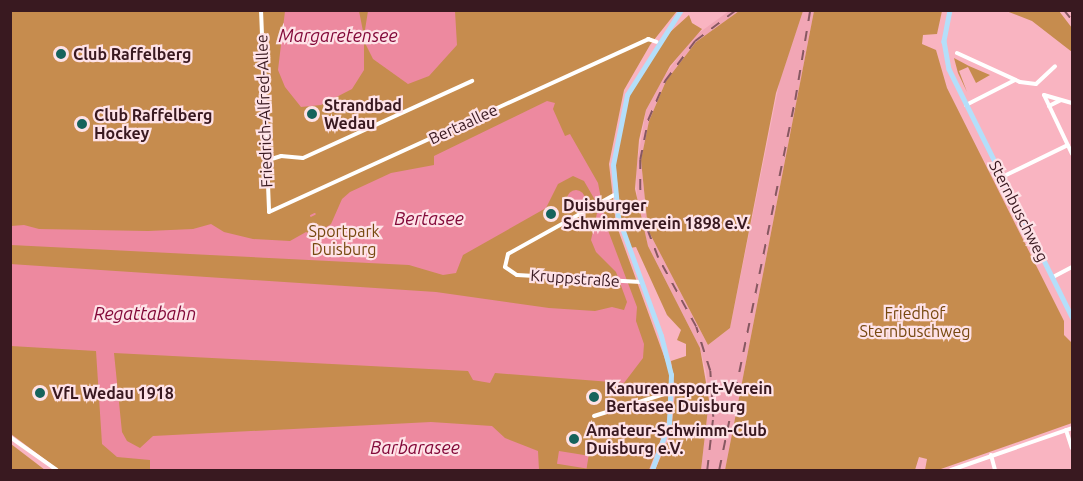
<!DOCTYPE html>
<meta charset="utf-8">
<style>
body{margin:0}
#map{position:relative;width:1083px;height:481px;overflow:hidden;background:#f9b4c1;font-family:Ubuntu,sans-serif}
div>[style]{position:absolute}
.built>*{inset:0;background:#f1a6b5}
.green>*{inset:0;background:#c68c4e}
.water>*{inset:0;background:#ed899f;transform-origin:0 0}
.round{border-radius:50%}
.stream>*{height:1.5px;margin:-0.75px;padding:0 0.75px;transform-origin:0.75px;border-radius:0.75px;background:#ed899f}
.street>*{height:4px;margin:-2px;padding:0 2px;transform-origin:2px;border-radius:2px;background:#fff}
.secondary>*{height:4.5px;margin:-2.25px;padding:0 2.25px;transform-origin:2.25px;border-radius:2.25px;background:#b4dffa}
.rail>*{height:1.5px;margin-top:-0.75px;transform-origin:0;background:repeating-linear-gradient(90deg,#875861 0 10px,transparent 0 20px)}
.dots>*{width:16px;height:16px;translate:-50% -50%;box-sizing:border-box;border:3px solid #fee2e7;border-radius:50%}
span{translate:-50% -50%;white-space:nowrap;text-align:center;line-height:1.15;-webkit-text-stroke:4.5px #fee2e7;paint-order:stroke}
.poi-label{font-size:16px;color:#391920;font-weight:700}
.left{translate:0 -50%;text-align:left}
.street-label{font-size:16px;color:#391920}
.park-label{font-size:16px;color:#774910}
.water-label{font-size:18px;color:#830939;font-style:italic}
.frame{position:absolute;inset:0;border:12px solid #391920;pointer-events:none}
</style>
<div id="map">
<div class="built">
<i style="clip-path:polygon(729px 11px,739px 11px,696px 42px,666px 81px,649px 121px,641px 160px,648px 230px,708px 345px,730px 328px,780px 79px,803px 11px,814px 11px,725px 470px,701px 470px,709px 400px,706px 372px,700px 348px,648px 246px,637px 203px,636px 169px,646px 110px,657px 86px,692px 38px)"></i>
</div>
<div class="green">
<i style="clip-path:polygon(10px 11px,677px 11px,650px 45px,624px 90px,609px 164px,616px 224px,669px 370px,671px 394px,666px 426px,649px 470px,59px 470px,11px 434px)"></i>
<i style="clip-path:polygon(739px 11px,803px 11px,776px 93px,730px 328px,708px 345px,648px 230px,641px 160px,649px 121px,666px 81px,696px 42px)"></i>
<i style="clip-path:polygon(814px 11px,942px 11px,937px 34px,923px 35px,922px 44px,936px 50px,947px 88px,1064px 321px,1064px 335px,1072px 343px,1072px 423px,938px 470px,925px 470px,927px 459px,919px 457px,915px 470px,725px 470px)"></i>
<i style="clip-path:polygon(1006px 11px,1059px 11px,1072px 28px,1072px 52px,1032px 21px)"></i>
<i style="clip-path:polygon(689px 15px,692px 23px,702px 29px,670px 66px,646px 110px,639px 140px,635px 189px,648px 246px,700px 348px,709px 400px,701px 470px,655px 470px,671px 433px,675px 393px,671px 361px,686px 356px,686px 344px,677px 340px,681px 330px,667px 315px,636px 247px,630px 248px,620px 216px,615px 157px,629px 95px,668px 34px)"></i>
<i style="clip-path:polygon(954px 58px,969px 66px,990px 75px,976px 83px,968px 67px,959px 71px,967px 92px,958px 73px)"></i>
<i style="clip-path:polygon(11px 444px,45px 470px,11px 470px)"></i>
</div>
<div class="water">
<i style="clip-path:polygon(285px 11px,359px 11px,364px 36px,368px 11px,455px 11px,457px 45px,429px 76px,408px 84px,373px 59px,364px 41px,364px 70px,352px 89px,321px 105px,301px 107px,285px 87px,278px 70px)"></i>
<i style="clip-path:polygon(547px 101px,555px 103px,553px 109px,565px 136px,570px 134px,598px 183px,606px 225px,637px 307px,636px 321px,644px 344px,643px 358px,624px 383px,495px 373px,490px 383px,473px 380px,468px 371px,114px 353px,122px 432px,127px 441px,140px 448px,153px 436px,431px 422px,492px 426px,505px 438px,538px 451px,539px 470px,150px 470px,150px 460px,117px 457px,102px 444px,96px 351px,11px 346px,10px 264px,436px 292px,549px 308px,595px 311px,612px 307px,624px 310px,627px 302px,616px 272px,596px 252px,591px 240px,597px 213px,595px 200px,584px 181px,573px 176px,558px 184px,546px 208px,463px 255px,456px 273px,443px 275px,409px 265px,11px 245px,11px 226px,24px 225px,39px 229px,148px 231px,193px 229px,211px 224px,224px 232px,253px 239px,290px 241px,306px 232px,314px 235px,331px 224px,342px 199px,350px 192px,391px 173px,434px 165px,434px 156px)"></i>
<i class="round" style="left:567px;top:190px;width:18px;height:18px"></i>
<i style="left:559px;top:451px;width:30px;height:13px;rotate:9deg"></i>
</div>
<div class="stream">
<i style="left:311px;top:216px;width:4px;rotate:-27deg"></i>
</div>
<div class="street">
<i style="left:261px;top:10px;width:202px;rotate:87.7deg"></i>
<i style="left:269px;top:212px;width:417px;rotate:-24.5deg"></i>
<i style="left:648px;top:39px;width:9px;rotate:18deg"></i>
<i style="left:957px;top:53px;width:69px;rotate:24.7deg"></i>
<i style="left:1020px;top:82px;width:16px;rotate:7deg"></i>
<i style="left:1036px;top:84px;width:26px;rotate:-43deg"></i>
<i style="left:1044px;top:95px;width:65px;rotate:64.6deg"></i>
<i style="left:1044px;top:95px;width:29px;rotate:16deg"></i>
<i style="left:966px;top:105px;width:55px;rotate:-27deg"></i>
<i style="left:1049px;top:106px;width:13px;rotate:-27deg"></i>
<i style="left:265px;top:161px;width:17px;rotate:-17deg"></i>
<i style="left:281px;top:156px;width:22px;rotate:5deg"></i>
<i style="left:303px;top:158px;width:186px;rotate:-24.5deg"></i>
<i style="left:1002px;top:177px;width:73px;rotate:-25.9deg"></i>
<i style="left:614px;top:195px;width:121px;rotate:150.9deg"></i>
<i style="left:508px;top:254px;width:13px;rotate:103deg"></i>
<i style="left:505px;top:267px;width:14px;rotate:34deg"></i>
<i style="left:517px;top:275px;width:124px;rotate:3.2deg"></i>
<i style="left:1053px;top:277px;width:21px;rotate:-28deg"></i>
<i style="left:594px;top:416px;width:81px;rotate:-17.3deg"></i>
<i style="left:1066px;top:430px;width:19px;rotate:72deg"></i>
<i style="left:10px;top:437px;width:57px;rotate:35.1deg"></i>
<i style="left:991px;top:455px;width:16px;rotate:75deg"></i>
<i style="left:951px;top:470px;width:128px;rotate:-19.1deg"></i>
</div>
<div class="secondary">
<i style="left:950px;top:10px;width:32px;rotate:101deg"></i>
<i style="left:944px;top:41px;width:28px;rotate:80deg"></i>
<i style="left:949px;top:69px;width:277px;rotate:63.6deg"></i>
<i style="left:652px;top:470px;width:50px;rotate:-70.1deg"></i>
<i style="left:669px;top:423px;width:48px;rotate:-87.6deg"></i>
<i style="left:671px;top:375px;width:40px;rotate:-104.4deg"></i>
<i style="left:661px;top:336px;width:127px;rotate:-109.9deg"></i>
<i style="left:618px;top:217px;width:52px;rotate:-95.5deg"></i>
<i style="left:613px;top:165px;width:71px;rotate:-78.7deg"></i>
<i style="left:627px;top:95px;width:101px;rotate:-57.6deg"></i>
</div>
<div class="rail">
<i style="left:1064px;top:10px;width:13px;rotate:51deg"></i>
<i style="left:707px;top:470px;width:53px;rotate:-83.5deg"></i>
<i style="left:713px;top:417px;width:46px;rotate:-93.7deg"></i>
<i style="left:710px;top:371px;width:46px;rotate:-107.7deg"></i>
<i style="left:696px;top:327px;width:79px;rotate:-118.8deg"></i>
<i style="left:658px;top:258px;width:30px;rotate:-111deg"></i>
<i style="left:647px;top:230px;width:42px;rotate:-99.7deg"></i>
<i style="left:640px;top:189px;width:29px;rotate:-90deg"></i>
<i style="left:640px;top:160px;width:41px;rotate:-78.7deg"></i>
<i style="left:648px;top:120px;width:43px;rotate:-66.4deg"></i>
<i style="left:665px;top:81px;width:50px;rotate:-53.1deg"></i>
<i style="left:695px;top:41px;width:51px;rotate:-37.1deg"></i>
<i style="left:719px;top:470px;width:378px;rotate:-78.4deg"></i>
<i style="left:795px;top:100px;width:91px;rotate:-80.5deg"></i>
</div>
<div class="dots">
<i style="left:61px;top:54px;background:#16635c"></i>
<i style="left:312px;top:114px;background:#16635c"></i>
<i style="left:82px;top:124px;background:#16635c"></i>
<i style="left:551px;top:214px;background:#16635c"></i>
<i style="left:40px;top:393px;background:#16635c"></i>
<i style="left:594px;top:397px;background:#16635c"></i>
<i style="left:574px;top:439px;background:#16635c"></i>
</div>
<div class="poi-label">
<span class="left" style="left:73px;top:54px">Club Raffelberg</span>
<span class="left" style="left:324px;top:114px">Strandbad<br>Wedau</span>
<span class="left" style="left:94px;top:124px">Club Raffelberg<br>Hockey</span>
<span class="left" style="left:563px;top:214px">Duisburger<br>Schwimmverein 1898 e.V.</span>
<span class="left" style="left:606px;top:397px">Kanurennsport-Verein<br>Bertasee Duisburg</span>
<span class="left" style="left:52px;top:393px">VfL Wedau 1918</span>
<span class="left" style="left:586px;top:439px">Amateur-Schwimm-Club<br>Duisburg e.V.</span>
</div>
<div class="street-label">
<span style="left:264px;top:111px;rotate:-92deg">Friedrich-Alfred-Allee</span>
<span style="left:463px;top:124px;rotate:-25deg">Bertaallee</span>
<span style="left:1019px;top:211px;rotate:63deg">Sternbuschweg</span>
<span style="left:575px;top:278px;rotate:4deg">Kruppstraße</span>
</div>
<div class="park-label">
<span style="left:344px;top:240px">Sportpark<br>Duisburg</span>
<span style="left:915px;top:322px">Friedhof<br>Sternbuschweg</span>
</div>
<div class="water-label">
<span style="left:338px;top:35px">Margaretensee</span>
<span style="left:429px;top:218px">Bertasee</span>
<span style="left:145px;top:313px">Regattabahn</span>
<span style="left:415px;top:447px">Barbarasee</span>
</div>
<div class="frame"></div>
</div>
